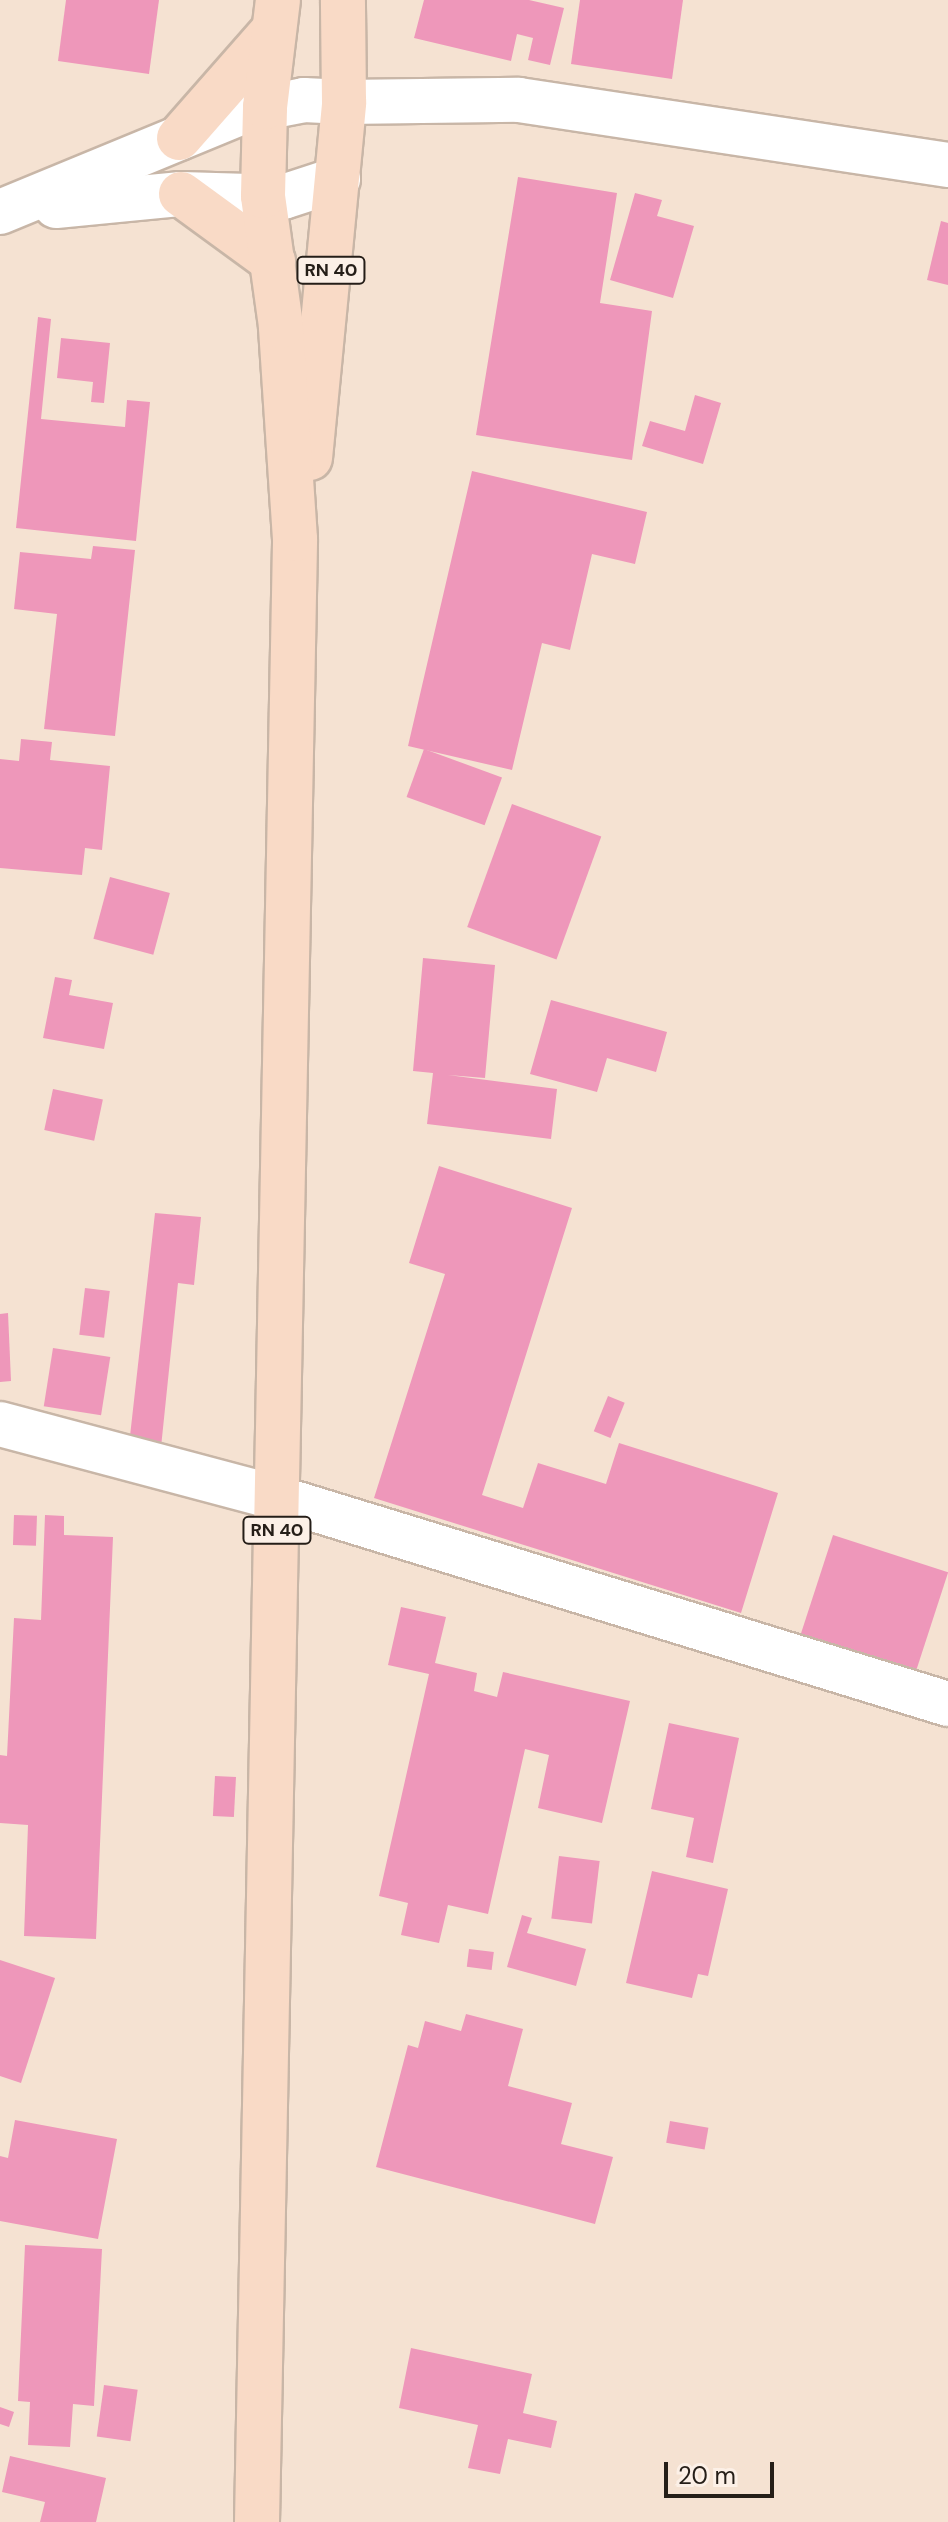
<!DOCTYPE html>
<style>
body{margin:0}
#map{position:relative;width:948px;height:2522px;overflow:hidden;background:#f5e2d2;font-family:"DM Sans",sans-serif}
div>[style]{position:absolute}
.building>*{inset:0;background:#ee97ba;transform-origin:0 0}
.roads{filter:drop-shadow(2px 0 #c8b6a7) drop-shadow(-2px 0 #c8b6a7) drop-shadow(0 2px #c8b6a7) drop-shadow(0 -2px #c8b6a7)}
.minor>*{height:44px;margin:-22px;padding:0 22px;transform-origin:22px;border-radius:22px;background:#fff}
.tertiary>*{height:44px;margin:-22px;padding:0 22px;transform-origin:22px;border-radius:22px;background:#fff}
.primary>*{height:44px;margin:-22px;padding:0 22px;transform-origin:22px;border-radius:22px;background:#f9dac6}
span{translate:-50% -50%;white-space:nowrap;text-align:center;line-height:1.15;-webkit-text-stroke:8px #fcf0e7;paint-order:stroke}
.shield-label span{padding:2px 6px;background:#fcf0e7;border:2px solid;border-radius:6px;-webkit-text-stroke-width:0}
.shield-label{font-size:18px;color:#251e18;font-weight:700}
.scale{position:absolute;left:664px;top:2462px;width:110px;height:36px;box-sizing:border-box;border:4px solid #251e18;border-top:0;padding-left:10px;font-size:24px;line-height:28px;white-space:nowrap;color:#251e18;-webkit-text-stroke:6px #fcf0e7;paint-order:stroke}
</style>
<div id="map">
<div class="building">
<i style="clip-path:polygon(66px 0,159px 0,149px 74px,58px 61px)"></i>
<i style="clip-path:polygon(424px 0,529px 0,564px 8px,550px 65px,528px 60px,533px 38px,517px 34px,511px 61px,414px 38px)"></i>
<i style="clip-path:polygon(580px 0,683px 0,672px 79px,571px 64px)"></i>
<i style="clip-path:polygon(518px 177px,617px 193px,600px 303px,652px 311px,632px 460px,476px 435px)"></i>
<i style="clip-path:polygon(635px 193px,662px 200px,657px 216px,694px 226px,673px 298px,610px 280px)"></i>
<i style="clip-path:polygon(941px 221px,948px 223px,948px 285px,927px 280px)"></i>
<i style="clip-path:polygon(38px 317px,51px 319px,41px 419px,125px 427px,127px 400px,150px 402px,136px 541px,16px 528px)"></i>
<i style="clip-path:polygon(61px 338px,110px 343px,104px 403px,91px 402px,93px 382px,57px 378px)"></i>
<i style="clip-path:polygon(695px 395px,721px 403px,703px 464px,642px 446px,650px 421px,685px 431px)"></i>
<i style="clip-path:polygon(472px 471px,647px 512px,635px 564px,592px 554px,570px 650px,542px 643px,512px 770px,408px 746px)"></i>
<i style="clip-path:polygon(93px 546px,135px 550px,115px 736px,44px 729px,57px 614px,14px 609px,20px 552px,91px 559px)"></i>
<i style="clip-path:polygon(21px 739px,52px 742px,50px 760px,110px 766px,102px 850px,85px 848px,82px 875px,0 868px,0 759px,19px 761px)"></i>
<i style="left:424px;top:749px;width:83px;height:51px;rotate:20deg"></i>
<i style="left:512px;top:804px;width:95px;height:131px;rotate:20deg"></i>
<i style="left:110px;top:877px;width:62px;height:64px;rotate:15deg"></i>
<i style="clip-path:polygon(423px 958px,495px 965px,485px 1078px,448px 1075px,557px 1089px,551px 1139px,427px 1124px,433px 1073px,413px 1071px)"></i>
<i style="clip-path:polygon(55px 977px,72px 980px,69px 995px,113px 1003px,104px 1049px,43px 1038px)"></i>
<i style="clip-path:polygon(551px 1000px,667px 1032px,656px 1072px,607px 1058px,597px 1092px,530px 1074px)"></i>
<i style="left:53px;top:1089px;width:51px;height:42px;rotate:12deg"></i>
<i style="clip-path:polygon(439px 1166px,572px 1208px,482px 1495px,523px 1508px,538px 1463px,606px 1484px,619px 1443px,778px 1493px,741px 1613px,374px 1498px,445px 1274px,409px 1263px)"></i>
<i style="clip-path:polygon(155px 1213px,201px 1217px,194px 1285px,178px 1283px,160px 1457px,128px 1454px)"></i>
<i style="left:85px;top:1288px;width:25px;height:47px;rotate:7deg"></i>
<i style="clip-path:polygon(8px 1313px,11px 1381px,0 1382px,0 1314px)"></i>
<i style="left:53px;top:1348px;width:58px;height:59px;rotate:9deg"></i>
<i style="left:608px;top:1396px;width:18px;height:38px;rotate:22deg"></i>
<i style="left:14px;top:1515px;width:23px;height:30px;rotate:2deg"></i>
<i style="clip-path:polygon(45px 1515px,64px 1516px,64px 1535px,113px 1537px,96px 1939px,24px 1936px,28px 1825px,0 1823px,0 1755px,7px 1756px,14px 1618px,41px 1620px)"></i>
<i style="left:833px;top:1535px;width:121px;height:105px;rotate:18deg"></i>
<i style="clip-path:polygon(401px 1607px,446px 1617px,435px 1663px,477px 1673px,474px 1691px,497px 1697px,503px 1672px,630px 1701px,602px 1823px,538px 1808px,549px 1755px,525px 1749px,488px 1914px,448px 1905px,439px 1943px,401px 1935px,408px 1903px,379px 1896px,429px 1674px,388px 1665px)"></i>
<i style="clip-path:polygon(669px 1723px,739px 1738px,713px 1863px,686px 1857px,694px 1818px,651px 1809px)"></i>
<i style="left:215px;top:1776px;width:21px;height:40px;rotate:3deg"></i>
<i style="left:559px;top:1856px;width:41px;height:63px;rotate:7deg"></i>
<i style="clip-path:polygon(652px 1871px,728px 1889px,708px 1976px,698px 1974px,692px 1998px,626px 1983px)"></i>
<i style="clip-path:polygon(522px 1915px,532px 1918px,527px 1933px,586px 1949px,576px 1986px,507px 1967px)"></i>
<i style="left:469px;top:1949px;width:25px;height:18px;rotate:7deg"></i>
<i style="clip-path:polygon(0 1960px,55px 1978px,21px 2083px,0 2076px)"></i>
<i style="clip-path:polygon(466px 2014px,523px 2029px,508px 2086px,572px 2103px,561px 2144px,613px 2157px,595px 2224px,376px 2167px,408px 2045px,418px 2048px,425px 2021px,461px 2031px)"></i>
<i style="clip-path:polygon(15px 2120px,117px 2139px,98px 2239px,0 2221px,0 2156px,8px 2158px)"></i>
<i style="left:670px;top:2121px;width:39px;height:22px;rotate:10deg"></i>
<i style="clip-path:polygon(25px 2245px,102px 2249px,94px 2406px,73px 2404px,70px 2447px,28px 2445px,30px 2402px,18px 2401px)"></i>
<i style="clip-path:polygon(411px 2348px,532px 2374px,523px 2413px,557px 2421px,551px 2448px,508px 2439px,500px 2474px,468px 2468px,478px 2425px,399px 2408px)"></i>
<i style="left:104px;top:2385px;width:34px;height:52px;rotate:8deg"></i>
<i style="clip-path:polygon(0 2407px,14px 2412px,9px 2427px,0 2424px)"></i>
<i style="clip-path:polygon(10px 2456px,106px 2478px,96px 2522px,40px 2522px,45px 2502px,2px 2492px)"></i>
</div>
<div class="roads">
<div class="minor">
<i style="left:344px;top:102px;width:175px;rotate:-0.7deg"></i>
<i style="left:519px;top:100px;width:434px;rotate:8.6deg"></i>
<i style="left:0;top:1424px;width:288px;rotate:14.9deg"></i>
</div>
<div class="tertiary">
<i style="left:56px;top:206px;width:126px;rotate:-5.5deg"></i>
<i style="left:181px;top:194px;width:102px;rotate:1.7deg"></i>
<i style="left:283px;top:197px;width:58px;rotate:-18.1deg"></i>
<i style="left:0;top:212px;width:263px;rotate:-22.4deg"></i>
<i style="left:243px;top:112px;width:62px;rotate:-11.1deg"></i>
<i style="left:304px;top:100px;width:40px;rotate:2.9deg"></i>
<i style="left:278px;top:1498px;width:701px;rotate:17.09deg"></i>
</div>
<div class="primary">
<i style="left:179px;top:138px;width:142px;rotate:-48.7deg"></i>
<i style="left:181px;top:194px;width:114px;rotate:36.1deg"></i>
<i style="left:310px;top:458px;width:358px;rotate:-84.5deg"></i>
<i style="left:344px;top:102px;width:102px;rotate:-90.6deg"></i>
<i style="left:257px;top:2522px;width:1983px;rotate:-88.9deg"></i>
<i style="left:295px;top:539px;width:213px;rotate:-93.8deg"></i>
<i style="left:281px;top:326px;width:131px;rotate:-97.9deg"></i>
<i style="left:263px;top:196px;width:89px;rotate:-88.7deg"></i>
<i style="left:265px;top:107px;width:108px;rotate:-83.1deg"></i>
</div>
</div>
<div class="shield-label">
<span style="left:331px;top:270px">RN 40</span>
<span style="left:277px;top:1530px">RN 40</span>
</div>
<div class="scale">20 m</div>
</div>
